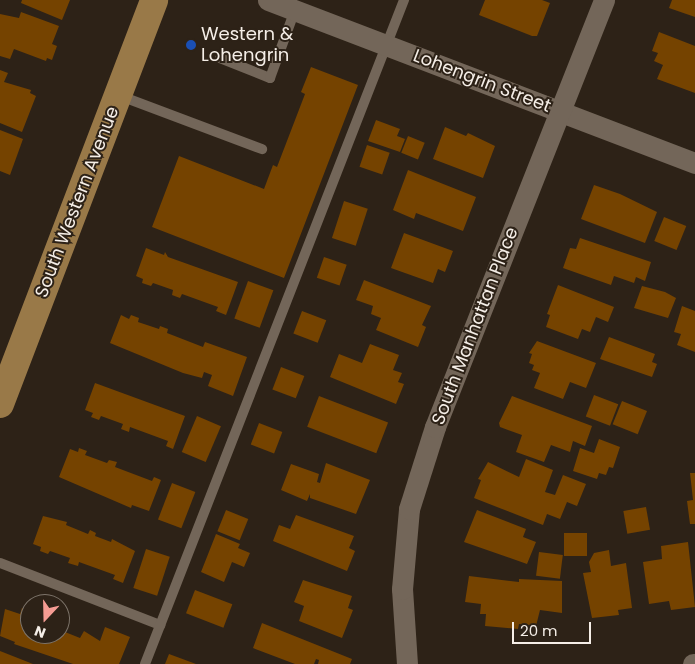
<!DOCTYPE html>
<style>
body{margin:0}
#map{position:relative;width:695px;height:664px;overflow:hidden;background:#2d2217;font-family:Poppins,sans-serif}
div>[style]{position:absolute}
.building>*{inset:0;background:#754300;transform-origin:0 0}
.service>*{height:10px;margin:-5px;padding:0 5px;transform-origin:5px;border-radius:5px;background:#736659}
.minor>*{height:21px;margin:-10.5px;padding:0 10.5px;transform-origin:10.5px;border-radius:10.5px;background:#736659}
.primary>*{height:28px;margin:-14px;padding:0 14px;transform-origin:14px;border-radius:14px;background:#997948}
.dots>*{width:14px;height:14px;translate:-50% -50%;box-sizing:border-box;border:2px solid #2d2217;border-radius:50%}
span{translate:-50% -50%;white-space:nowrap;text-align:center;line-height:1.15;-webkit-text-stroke:4px #2d2217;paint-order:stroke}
.poi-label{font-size:18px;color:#f5eee7}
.left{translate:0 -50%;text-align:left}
.street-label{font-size:18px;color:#f5eee7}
.north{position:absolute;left:20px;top:594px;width:50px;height:50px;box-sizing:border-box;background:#2d2217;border:1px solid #7d746a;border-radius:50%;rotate:201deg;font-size:14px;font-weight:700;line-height:20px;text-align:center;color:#f5eee7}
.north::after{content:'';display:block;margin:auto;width:18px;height:22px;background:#f59c93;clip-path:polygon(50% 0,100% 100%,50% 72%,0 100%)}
.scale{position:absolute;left:512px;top:622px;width:79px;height:22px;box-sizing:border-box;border:2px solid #f5eee7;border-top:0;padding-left:6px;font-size:15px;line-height:18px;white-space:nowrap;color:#f5eee7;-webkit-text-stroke:4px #2d2217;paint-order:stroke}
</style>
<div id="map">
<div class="building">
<i style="clip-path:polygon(22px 0,70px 0,62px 20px,21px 3px)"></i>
<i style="clip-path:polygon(485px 0,542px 0,550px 3px,537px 36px,532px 36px,479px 15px)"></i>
<i style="clip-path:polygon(672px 0,695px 0,695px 17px,669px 8px)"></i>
<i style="clip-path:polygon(21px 12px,59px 26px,52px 44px,57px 46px,52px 60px,47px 58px,46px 61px,14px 49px,10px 59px,0 56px,0 14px,19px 18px)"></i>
<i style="clip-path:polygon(659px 32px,695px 46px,695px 93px,657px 79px,663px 65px,654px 61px,658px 53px,652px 51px)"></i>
<i style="clip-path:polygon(311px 67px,358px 85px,284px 278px,152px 227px,179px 156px,264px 189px,273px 165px,277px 167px,305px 94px,301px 92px)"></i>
<i style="clip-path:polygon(0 70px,8px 73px,4px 82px,31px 90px,30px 93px,36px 96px,22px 132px,0 123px)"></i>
<i style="clip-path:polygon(376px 120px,400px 129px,397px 136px,405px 139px,400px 152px,368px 141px)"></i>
<i style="clip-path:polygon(445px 127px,466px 136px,468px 133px,495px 146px,483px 178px,433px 159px)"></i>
<i style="clip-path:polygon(0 130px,23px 139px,10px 175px,0 171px)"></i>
<i style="left:408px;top:136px;width:18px;height:18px;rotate:22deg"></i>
<i style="left:367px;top:145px;width:24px;height:23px;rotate:19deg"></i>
<i style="clip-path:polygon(408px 170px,476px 197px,463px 231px,416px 213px,414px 219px,393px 210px)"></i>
<i style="clip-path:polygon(594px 185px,620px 194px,657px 212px,645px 243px,581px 219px)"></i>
<i style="left:344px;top:201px;width:25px;height:39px;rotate:18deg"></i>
<i style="left:664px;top:217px;width:24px;height:26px;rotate:22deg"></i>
<i style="clip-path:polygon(404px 233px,453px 251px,445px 272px,438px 269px,433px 283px,391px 268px)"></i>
<i style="clip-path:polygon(580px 238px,651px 262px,645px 281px,636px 277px,634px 283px,614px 276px,611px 285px,563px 268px,570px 248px,576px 249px)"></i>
<i style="clip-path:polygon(146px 248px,164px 255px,165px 252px,168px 257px,238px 282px,226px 315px,216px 311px,218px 307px,182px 294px,180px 298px,172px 295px,173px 290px,153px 283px,151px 286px,142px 283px,143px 279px,136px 276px)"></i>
<i style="left:324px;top:257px;width:24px;height:22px;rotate:19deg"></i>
<i style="clip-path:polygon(364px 280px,431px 306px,422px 325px,426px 327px,418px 347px,376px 330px,381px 318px,371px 314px,373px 306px,356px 300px)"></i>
<i style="left:248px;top:281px;width:27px;height:40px;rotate:20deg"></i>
<i style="clip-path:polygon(558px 285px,614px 307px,608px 322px,596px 317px,590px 332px,582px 329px,578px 339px,546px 327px,550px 315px,547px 314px)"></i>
<i style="clip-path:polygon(642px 286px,665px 292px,676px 298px,668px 318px,634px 308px)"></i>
<i style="clip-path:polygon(682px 306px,695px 311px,695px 352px,677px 345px,681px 334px,674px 332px)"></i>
<i style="left:302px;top:311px;width:26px;height:24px;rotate:21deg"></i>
<i style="clip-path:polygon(121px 315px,129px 319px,131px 315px,139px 318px,138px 322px,159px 329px,160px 326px,168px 329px,167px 333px,203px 347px,205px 342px,247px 357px,233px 396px,208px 386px,212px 375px,204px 372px,202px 378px,183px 373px,110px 343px)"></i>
<i style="clip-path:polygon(609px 337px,655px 354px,652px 362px,657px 364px,652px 377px,600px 359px)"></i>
<i style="clip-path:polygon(537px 341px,596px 363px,586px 388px,570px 382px,563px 399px,534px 388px,540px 373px,532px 370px,534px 365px,529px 363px,532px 354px,529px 353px)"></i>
<i style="clip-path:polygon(370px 344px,399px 355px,393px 370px,402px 373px,398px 382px,404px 384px,396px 404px,330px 377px,339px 354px,362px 363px)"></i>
<i style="left:281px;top:367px;width:25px;height:24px;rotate:21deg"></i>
<i style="clip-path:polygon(95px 383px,185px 416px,173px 449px,166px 446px,168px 441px,130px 427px,129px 432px,121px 429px,123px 424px,101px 416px,99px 420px,91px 417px,93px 413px,85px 410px)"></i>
<i style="left:594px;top:395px;width:26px;height:23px;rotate:21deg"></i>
<i style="left:319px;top:396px;width:74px;height:33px;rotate:21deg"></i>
<i style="clip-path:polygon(512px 396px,592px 426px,585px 446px,573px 441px,570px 452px,551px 445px,544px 462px,516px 452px,522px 435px,500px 427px,499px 423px)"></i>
<i style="left:622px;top:401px;width:27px;height:25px;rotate:22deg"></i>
<i style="left:197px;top:416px;width:26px;height:39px;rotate:23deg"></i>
<i style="left:259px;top:423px;width:25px;height:23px;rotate:21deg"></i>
<i style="clip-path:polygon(599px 439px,620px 447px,613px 468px,609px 467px,606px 475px,599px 473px,597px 479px,573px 471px,580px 448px,594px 453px)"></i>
<i style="clip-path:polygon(79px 448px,87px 451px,85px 455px,107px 463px,109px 460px,117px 462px,115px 467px,152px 481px,154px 477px,161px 480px,149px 511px,132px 505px,131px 508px,59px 477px,70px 449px,78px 452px)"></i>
<i style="clip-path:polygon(526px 459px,553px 470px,545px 492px,555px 495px,563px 475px,586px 484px,577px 506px,567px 502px,560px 519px,547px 514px,543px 525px,474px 498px,481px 480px,478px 479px,488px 462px,519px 477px)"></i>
<i style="clip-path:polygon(326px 463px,370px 480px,356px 514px,310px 498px,310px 494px,307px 501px,281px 490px,291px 464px,319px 474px,317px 482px,320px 483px)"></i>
<i style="clip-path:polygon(690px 473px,695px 473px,695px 524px,690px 524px,687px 501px,693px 500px)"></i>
<i style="left:172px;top:483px;width:25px;height:39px;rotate:21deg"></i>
<i style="left:646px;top:507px;width:23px;height:23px;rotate:80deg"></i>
<i style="left:226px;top:510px;width:24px;height:23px;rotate:22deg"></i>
<i style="clip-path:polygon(477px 510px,526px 529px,523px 537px,536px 542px,527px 564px,464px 542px)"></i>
<i style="clip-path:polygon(296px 515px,354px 536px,349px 548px,355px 551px,347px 571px,273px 541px,279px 525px,290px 529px)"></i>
<i style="clip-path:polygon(43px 516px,67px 522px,66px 525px,88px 534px,90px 530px,96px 533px,95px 536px,111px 542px,112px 539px,135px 551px,123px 583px,113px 579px,115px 575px,79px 562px,78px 566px,68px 563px,70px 558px,50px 551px,48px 554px,40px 551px,41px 547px,33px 544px)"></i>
<i style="left:564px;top:533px;width:23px;height:23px"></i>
<i style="clip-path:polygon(216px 534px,240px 544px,238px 548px,250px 553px,244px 567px,232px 562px,224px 582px,201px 572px)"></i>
<i style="clip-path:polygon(688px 542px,695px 607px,671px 610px,669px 601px,649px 604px,643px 562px,662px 559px,661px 546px)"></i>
<i style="left:146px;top:549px;width:25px;height:41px;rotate:18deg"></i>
<i style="clip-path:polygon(609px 550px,611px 566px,626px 563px,632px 608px,618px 610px,619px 615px,592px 618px,583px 573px,591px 572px,589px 562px,594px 553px)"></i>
<i style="left:539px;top:552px;width:24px;height:24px;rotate:7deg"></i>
<i style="clip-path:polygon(469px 576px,519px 582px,519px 579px,562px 581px,562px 613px,540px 610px,536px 626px,519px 624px,518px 629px,485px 626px,486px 614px,480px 614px,481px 604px,465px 602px)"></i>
<i style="clip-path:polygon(303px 580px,352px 596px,348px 608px,353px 610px,342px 638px,299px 621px,304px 606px,294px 602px)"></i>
<i style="left:195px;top:590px;width:40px;height:25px;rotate:21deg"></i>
<i style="clip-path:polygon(22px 608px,30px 610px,30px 634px,60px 634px,60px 630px,80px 638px,84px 631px,100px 641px,105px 627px,130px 637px,119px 664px,73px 664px,14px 644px,15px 642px,0 636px,5px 609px,20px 614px)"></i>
<i style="clip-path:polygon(262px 623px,352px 659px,350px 664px,318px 664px,319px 660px,316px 659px,314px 664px,295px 664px,253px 648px)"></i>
<i style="clip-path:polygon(0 651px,33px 664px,0 664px)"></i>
<i style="clip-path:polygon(169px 654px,196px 664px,165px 664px)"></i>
</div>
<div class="service">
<i style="left:220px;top:58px;width:54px;rotate:21.8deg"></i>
<i style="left:270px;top:78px;width:72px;rotate:-69.8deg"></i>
<i style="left:118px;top:95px;width:154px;rotate:20.6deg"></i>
<i style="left:0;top:563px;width:172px;rotate:21.2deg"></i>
<i style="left:145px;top:664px;width:713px;rotate:-68.69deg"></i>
</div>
<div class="minor">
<i style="left:268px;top:0;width:457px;rotate:20.9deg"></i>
<i style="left:407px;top:664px;width:75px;rotate:-93.8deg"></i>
<i style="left:402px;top:589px;width:80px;rotate:-85deg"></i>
<i style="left:409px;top:509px;width:86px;rotate:-72.4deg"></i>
<i style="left:435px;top:427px;width:459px;rotate:-68.4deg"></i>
<i style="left:693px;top:664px;width:2px"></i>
</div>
<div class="primary">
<i style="left:0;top:404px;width:432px;rotate:-69.1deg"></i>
</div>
<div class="dots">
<i style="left:191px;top:45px;background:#1a4fb4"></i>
</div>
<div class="poi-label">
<span class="left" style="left:201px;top:45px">Western &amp;<br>Lohengrin</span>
</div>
<div class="street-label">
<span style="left:482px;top:81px;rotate:21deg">Lohengrin Street</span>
<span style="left:77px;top:202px;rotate:-69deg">South Western Avenue</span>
<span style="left:475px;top:326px;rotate:-69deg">South Manhattan Place</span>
</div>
<div class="north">N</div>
<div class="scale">20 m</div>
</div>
